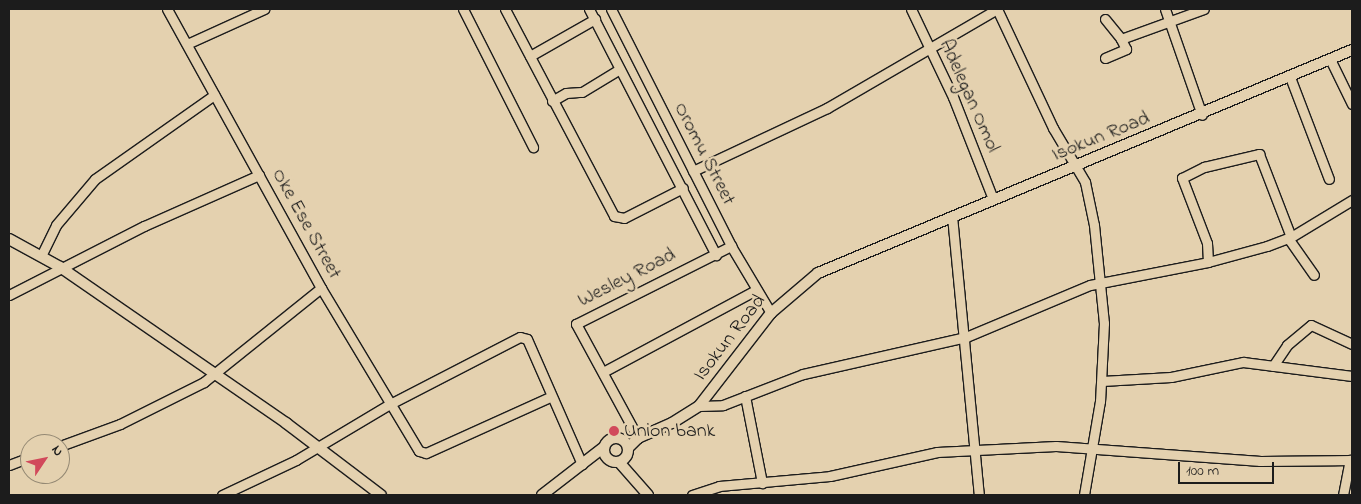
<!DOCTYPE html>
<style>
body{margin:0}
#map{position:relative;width:1361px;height:504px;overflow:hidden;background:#e4d1af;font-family:"Indie Flower",sans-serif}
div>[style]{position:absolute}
.roads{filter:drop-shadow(1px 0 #1c1c1c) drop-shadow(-1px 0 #1c1c1c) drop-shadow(0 1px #1c1c1c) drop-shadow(0 -1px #1c1c1c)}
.minor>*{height:9px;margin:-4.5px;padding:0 4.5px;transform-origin:4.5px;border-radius:4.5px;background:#e4d1af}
.major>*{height:10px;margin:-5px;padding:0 5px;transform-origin:5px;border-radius:5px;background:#e4d1af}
.major>.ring{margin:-5px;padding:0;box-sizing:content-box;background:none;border:10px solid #e4d1af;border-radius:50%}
.dots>*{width:14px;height:14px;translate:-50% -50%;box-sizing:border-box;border:2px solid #e4d1af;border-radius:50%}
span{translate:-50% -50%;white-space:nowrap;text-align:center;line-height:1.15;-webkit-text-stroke:5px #e4d1af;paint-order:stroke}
.street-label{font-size:20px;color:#1c1c1c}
.poi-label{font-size:20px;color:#1c1c1c}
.left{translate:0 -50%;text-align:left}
.frame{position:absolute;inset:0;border:10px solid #1c1c1c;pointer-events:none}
.north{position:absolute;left:20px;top:434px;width:50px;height:50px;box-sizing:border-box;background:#e4d1af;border:1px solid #948974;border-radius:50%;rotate:56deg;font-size:14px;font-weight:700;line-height:20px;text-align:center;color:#1c1c1c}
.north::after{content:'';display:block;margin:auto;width:18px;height:22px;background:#d1495b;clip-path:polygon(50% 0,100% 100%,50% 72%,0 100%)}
.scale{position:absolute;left:1178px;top:462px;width:96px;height:22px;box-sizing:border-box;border:2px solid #1c1c1c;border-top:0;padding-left:6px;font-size:15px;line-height:18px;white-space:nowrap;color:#1c1c1c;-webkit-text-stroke:4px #e4d1af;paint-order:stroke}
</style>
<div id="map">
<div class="roads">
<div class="minor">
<i style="left:167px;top:9px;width:319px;rotate:61.1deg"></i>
<i style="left:321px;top:288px;width:190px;rotate:59deg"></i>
<i style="left:419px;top:451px;width:7px;rotate:16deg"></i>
<i style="left:426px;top:453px;width:136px;rotate:-24.3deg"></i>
<i style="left:463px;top:9px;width:155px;rotate:63.1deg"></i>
<i style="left:505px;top:9px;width:234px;rotate:62.2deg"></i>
<i style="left:614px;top:216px;width:10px;rotate:11deg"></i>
<i style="left:624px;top:218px;width:66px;rotate:-27deg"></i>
<i style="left:589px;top:9px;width:277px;rotate:62.7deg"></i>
<i style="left:611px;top:9px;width:266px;rotate:63.1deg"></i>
<i style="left:731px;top:246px;width:78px;rotate:59.2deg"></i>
<i style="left:911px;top:9px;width:98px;rotate:64.5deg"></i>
<i style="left:953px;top:97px;width:110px;rotate:68.6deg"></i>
<i style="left:997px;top:9px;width:132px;rotate:64.8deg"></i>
<i style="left:1053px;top:128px;width:63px;rotate:59.3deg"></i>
<i style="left:1085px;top:182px;width:44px;rotate:78.2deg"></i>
<i style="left:1094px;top:225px;width:99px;rotate:84.2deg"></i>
<i style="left:1104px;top:323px;width:78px;rotate:92.9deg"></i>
<i style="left:1100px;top:401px;width:95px;rotate:99.7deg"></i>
<i style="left:1165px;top:9px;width:112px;rotate:70.8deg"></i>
<i style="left:1105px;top:19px;width:26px;rotate:51deg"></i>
<i style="left:1121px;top:39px;width:88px;rotate:-19.9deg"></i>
<i style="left:187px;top:44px;width:85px;rotate:-24.4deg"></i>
<i style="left:530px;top:56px;width:75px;rotate:-29.6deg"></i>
<i style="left:1105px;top:58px;width:23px;rotate:-23deg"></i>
<i style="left:1126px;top:49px;width:11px;rotate:-117deg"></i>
<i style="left:1330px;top:59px;width:50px;rotate:63.9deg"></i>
<i style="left:1290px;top:77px;width:109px;rotate:69.1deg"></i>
<i style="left:552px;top:101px;width:16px;rotate:-30deg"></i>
<i style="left:566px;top:93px;width:16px;rotate:-4deg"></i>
<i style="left:582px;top:92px;width:44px;rotate:-31.2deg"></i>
<i style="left:693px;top:171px;width:148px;rotate:-25.2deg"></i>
<i style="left:827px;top:108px;width:197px;rotate:-30.2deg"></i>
<i style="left:952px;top:216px;width:280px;rotate:84.5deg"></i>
<i style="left:1288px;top:238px;width:45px;rotate:54.9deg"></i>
<i style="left:41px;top:256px;width:34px;rotate:-64deg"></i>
<i style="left:56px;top:225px;width:60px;rotate:-49.7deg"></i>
<i style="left:95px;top:179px;width:146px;rotate:-35.2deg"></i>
<i style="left:1208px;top:262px;width:19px;rotate:-93deg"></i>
<i style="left:1207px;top:243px;width:70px;rotate:-111deg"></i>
<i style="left:1182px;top:178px;width:25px;rotate:-27deg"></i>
<i style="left:1204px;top:167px;width:57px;rotate:-13.3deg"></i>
<i style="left:1259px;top:154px;width:89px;rotate:68.9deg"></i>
<i style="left:9px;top:295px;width:152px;rotate:-27.1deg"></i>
<i style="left:144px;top:226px;width:126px;rotate:-23.9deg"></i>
<i style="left:1273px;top:366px;width:25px;rotate:-56deg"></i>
<i style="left:1287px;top:345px;width:31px;rotate:-40deg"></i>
<i style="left:1311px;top:325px;width:45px;rotate:24.9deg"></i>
<i style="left:603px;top:372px;width:174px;rotate:-28.2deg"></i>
<i style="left:1102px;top:381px;width:69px;rotate:-3.3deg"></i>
<i style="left:1171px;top:377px;width:74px;rotate:-11.8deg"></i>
<i style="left:1243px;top:362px;width:110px;rotate:7.3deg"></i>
<i style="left:745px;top:396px;width:89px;rotate:78.9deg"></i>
<i style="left:699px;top:406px;width:24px;rotate:-2deg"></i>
<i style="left:723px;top:405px;width:86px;rotate:-21.2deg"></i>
<i style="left:803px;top:374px;width:167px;rotate:-12.8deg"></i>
<i style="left:966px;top:337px;width:134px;rotate:-22.8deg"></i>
<i style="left:1090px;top:285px;width:120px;rotate:-11deg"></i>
<i style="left:1208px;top:262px;width:61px;rotate:-15.2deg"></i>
<i style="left:1267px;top:246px;width:26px;rotate:-21deg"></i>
<i style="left:1291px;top:237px;width:71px;rotate:-31.2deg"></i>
<i style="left:638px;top:438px;width:130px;rotate:-118.5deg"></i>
<i style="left:576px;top:324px;width:174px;rotate:-26.7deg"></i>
<i style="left:60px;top:446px;width:64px;rotate:-20.1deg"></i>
<i style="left:120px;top:424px;width:94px;rotate:-26.6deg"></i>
<i style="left:204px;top:382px;width:150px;rotate:-38.8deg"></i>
<i style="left:9px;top:465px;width:22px;rotate:-21deg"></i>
<i style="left:222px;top:495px;width:82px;rotate:-25.3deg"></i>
<i style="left:296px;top:460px;width:109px;rotate:-30.8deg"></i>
<i style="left:390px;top:404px;width:146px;rotate:-27.3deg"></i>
<i style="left:520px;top:337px;width:7px;rotate:16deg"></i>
<i style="left:527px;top:339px;width:137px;rotate:66.3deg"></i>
<i style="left:692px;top:495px;width:28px;rotate:-18deg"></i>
<i style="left:719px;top:486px;width:111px;rotate:-5.1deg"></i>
<i style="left:830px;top:476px;width:110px;rotate:-12.6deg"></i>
<i style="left:937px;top:452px;width:119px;rotate:-2.9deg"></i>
<i style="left:1056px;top:446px;width:205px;rotate:4.2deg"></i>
<i style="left:1260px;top:461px;width:92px;rotate:-0.6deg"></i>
<i style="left:1343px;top:495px;width:36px;rotate:-79deg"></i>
</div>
<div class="major">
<i style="left:9px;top:239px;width:58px;rotate:28.8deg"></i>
<i style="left:60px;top:267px;width:275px;rotate:34.6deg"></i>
<i style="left:286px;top:423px;width:119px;rotate:37.2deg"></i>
<i class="ring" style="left:604px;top:438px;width:14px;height:14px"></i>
<i style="left:628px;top:448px;width:14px;rotate:-45deg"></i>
<i style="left:638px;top:438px;width:37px;rotate:-24deg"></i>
<i style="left:672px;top:423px;width:32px;rotate:-32deg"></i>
<i style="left:699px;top:406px;width:118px;rotate:-52.3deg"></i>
<i style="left:771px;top:313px;width:62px;rotate:-40.4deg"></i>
<i style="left:818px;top:273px;width:579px;rotate:-22.67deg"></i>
<i style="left:619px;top:462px;width:44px;rotate:48.7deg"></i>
<i style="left:542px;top:495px;width:78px;rotate:-37.7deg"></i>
</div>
</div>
<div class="dots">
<i style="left:614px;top:431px;background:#d1495b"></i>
</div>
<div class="street-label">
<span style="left:969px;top:96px;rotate:66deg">Adelegan Omol</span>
<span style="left:1101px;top:137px;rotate:-22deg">Isokun Road</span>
<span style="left:704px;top:154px;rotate:63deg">Oromu Street</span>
<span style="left:306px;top:224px;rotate:61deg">Oke Ese Street</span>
<span style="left:627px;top:278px;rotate:-27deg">Wesley Road</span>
<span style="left:730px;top:338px;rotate:-52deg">Isokun Road</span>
</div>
<div class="poi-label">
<span class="left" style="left:624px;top:431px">Union bank</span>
</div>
<div class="frame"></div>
<div class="north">N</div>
<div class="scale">100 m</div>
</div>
